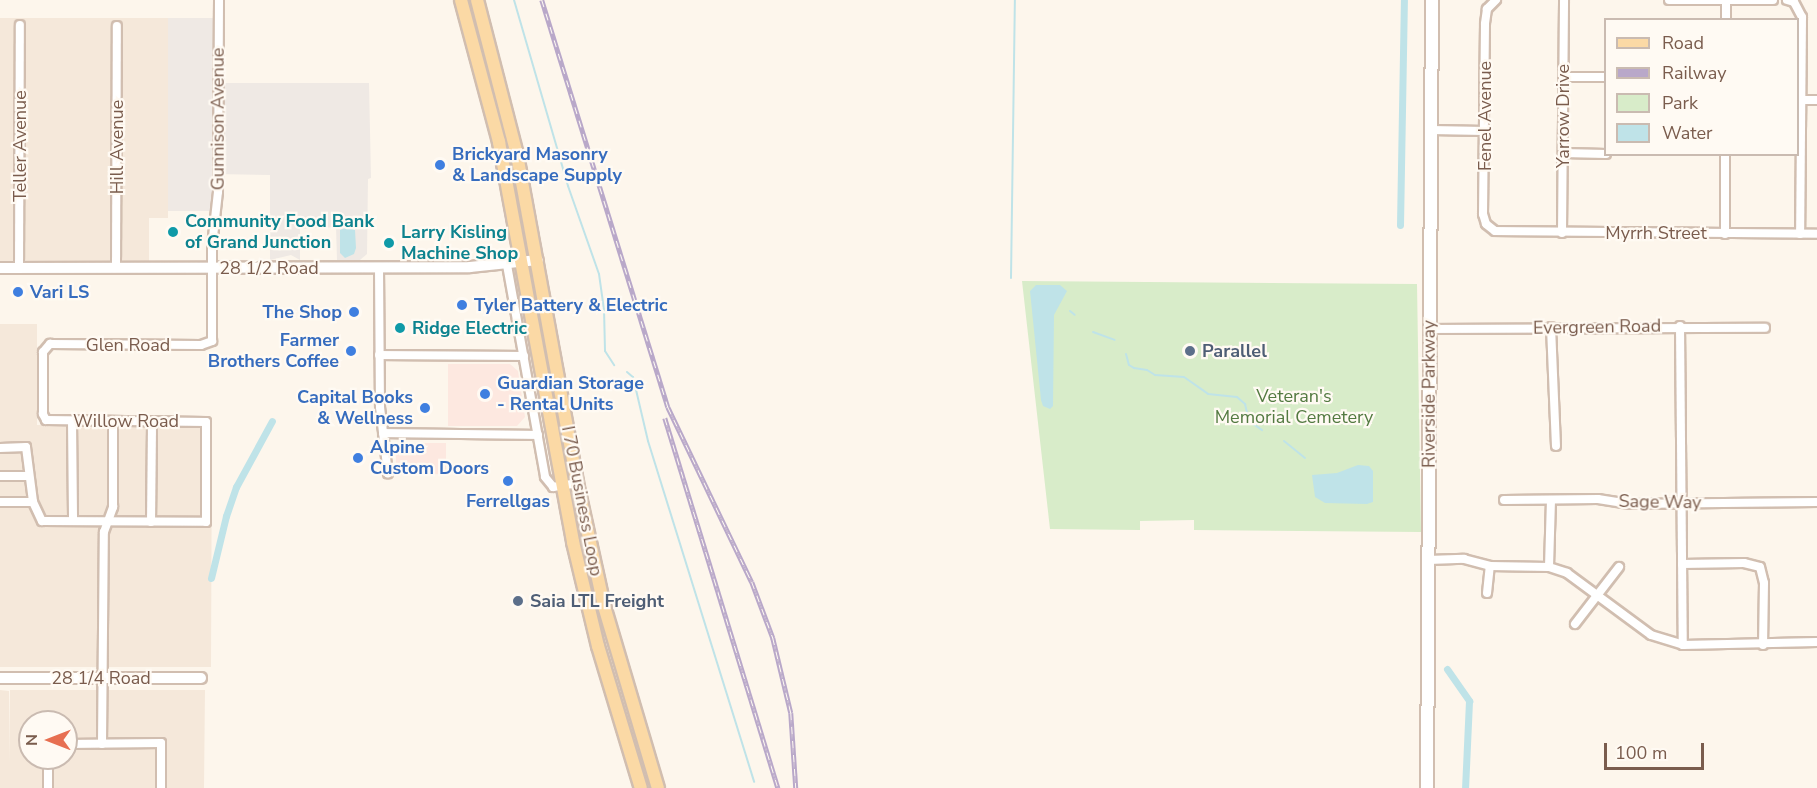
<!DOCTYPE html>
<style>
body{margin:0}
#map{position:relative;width:1817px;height:788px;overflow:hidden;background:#fdf6ec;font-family:"Nunito Sans",sans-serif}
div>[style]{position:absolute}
.residential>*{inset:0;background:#f5e8da}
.commercial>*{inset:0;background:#fde8e0}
.industrial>*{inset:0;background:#efe9e4}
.green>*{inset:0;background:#d8ecc9}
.water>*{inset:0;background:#bfe3e8}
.stream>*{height:2px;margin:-1px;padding:0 1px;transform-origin:1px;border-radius:1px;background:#bfe3e8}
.canal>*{height:7px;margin:-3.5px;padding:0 3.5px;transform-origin:3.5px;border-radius:3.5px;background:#bfe3e8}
.roads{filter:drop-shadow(2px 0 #d1beb0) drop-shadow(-2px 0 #d1beb0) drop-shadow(0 2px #d1beb0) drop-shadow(0 -2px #d1beb0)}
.minor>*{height:8px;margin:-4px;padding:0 4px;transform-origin:4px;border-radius:4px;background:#fff}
.tertiary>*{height:10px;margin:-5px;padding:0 5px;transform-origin:5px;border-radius:5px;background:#fff}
.secondary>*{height:12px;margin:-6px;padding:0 6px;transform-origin:6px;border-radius:6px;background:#fff}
.primary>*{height:12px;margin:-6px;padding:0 6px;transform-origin:6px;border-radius:6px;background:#fbd9a5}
.rail>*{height:4.5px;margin-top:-2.25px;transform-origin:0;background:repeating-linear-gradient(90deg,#fffaf3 0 7px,#b9a8c9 0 14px);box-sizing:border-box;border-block:2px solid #b9a8c9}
.dots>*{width:16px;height:16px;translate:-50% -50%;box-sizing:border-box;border:3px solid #fffaf3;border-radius:50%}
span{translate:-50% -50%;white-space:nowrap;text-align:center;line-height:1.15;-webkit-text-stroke:4.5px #fffaf3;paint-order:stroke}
.street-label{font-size:18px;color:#7a5c4d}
.shop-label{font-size:18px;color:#366cbe;font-weight:700}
.left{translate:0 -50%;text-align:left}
.right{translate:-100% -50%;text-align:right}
.culture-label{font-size:18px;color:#0d838f;font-weight:700}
.service-label{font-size:18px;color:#4e5e75;font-weight:700}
.park-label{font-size:18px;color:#537a41}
.legend{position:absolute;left:1604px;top:18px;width:195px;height:138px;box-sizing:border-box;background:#fffaf3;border:2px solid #cabbb1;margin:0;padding:8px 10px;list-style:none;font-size:18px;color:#7a5c4d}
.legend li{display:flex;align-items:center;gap:12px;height:30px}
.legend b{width:30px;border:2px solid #cabbb1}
.north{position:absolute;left:18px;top:710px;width:60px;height:60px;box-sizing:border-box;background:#fffaf3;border:2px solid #cabbb1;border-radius:50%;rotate:270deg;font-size:16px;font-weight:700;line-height:24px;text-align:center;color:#7a5c4d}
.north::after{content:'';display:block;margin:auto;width:21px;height:27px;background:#e76f51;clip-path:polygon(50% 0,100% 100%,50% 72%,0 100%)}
.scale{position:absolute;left:1604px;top:743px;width:100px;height:27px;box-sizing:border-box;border:3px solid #7a5c4d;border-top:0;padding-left:8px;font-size:18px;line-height:21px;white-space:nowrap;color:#7a5c4d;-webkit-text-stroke:4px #fffaf3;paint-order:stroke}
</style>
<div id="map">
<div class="residential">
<i style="clip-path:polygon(0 18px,168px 18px,168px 218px,149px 218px,149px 262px,0 262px)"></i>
<i style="clip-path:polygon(0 324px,37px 324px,37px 425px,212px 426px,211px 667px,0 667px)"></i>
<i style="clip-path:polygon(evenodd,0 690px,9px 691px,9px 764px,10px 690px,205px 690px,204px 788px,0 788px,0 690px,30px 722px,66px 722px,66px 758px,30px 758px,30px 722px)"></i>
</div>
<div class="commercial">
<i style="clip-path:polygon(448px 364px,510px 364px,518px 371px,525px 417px,517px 426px,448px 426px)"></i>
<i style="clip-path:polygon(403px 443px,446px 443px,446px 474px,396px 475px,396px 448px)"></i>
</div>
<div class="industrial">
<i style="clip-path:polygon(168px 18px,215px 18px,215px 83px,369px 83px,371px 178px,368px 179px,367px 254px,360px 260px,337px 260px,336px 227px,300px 229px,300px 260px,291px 255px,270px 260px,270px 175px,215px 174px,213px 211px,168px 211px)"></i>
</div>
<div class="green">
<i style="clip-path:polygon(1022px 281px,1417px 284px,1421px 532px,1194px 530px,1194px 520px,1140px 521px,1140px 530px,1050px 529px)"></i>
</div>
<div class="water">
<i style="clip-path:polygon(349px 227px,355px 230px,356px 248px,354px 254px,345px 258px,340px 253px,340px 230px)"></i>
<i style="clip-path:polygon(1036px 285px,1060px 285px,1067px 291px,1054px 315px,1053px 406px,1050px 409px,1043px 406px,1041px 400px,1030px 291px)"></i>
<i style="clip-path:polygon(1358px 465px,1369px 466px,1373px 471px,1373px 502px,1367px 504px,1325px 503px,1315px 497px,1312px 475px,1337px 473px)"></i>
</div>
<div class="stream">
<i style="left:514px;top:0;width:194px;rotate:73.8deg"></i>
<i style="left:568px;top:186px;width:93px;rotate:70.6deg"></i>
<i style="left:599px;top:274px;width:35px;rotate:82deg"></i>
<i style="left:604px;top:309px;width:42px;rotate:88.6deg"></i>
<i style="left:605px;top:351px;width:17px;rotate:57deg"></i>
<i style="left:1011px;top:278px;width:278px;rotate:-89.2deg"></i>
<i style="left:1070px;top:311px;width:6px;rotate:39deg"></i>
<i style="left:1093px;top:332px;width:23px;rotate:20deg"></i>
<i style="left:1126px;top:354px;width:11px;rotate:75deg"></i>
<i style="left:1129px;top:365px;width:6px;rotate:31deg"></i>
<i style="left:1134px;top:368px;width:13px;rotate:9deg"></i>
<i style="left:1147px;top:370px;width:9px;rotate:32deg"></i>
<i style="left:1155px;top:375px;width:29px;rotate:4deg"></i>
<i style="left:1184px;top:377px;width:29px;rotate:35deg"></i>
<i style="left:1208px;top:394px;width:29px;rotate:6deg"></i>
<i style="left:1237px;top:397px;width:11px;rotate:41deg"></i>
<i style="left:1245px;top:404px;width:17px;rotate:77deg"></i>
<i style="left:1249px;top:421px;width:16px;rotate:35deg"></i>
<i style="left:627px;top:372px;width:8px;rotate:40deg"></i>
<i style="left:633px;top:377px;width:66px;rotate:76.8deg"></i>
<i style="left:648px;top:441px;width:357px;rotate:72.7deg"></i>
<i style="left:1284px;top:441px;width:27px;rotate:39deg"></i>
</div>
<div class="canal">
<i style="left:1400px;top:225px;width:225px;rotate:-89deg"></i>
<i style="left:211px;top:578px;width:64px;rotate:-76.4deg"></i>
<i style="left:226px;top:516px;width:31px;rotate:-71deg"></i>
<i style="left:236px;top:487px;width:75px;rotate:-61.4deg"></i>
<i style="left:1447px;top:669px;width:39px;rotate:55deg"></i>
<i style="left:1469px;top:701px;width:87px;rotate:92.6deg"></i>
</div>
<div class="roads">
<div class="minor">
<i style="left:1496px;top:0;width:13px;rotate:135deg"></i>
<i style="left:1487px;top:9px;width:15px;rotate:98deg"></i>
<i style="left:1485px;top:24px;width:190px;rotate:90.6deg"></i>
<i style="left:1483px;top:214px;width:10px;rotate:73deg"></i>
<i style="left:1486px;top:224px;width:11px;rotate:38deg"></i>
<i style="left:1495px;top:231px;width:322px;rotate:0.5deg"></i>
<i style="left:1669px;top:0;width:104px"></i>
<i style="left:1787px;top:0;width:7px;rotate:16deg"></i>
<i style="left:1794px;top:2px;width:17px;rotate:62deg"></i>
<i style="left:1802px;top:17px;width:217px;rotate:90.5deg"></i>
<i style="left:1726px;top:20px;width:20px;rotate:-90deg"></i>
<i style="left:1563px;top:77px;width:43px"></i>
<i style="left:1801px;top:100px;width:16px"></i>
<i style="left:1431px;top:130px;width:54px;rotate:1.1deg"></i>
<i style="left:1563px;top:153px;width:43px;rotate:1.3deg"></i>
<i style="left:1562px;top:233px;width:233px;rotate:-89.5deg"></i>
<i style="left:1725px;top:234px;width:80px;rotate:-90deg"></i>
<i style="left:507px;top:265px;width:215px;rotate:79.8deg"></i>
<i style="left:545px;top:477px;width:13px;rotate:51deg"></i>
<i style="left:553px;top:487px;width:24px;rotate:-9deg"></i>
<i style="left:379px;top:267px;width:140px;rotate:89.6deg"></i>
<i style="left:380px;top:407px;width:67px;rotate:83.2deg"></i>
<i style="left:19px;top:268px;width:243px;rotate:-89.8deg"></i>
<i style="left:116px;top:268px;width:242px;rotate:-89.8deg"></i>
<i style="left:1680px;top:326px;width:319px;rotate:89.5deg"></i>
<i style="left:1551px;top:327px;width:119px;rotate:87.6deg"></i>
<i style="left:1430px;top:329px;width:335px;rotate:-0.2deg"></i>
<i style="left:379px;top:355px;width:145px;rotate:0.4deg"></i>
<i style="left:72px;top:421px;width:100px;rotate:89.4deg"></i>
<i style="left:383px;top:433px;width:155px;rotate:0.7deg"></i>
<i style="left:0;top:448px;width:26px;rotate:-2deg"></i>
<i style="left:26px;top:447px;width:55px;rotate:82.7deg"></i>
<i style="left:33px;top:502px;width:21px;rotate:65deg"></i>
<i style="left:42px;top:521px;width:164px;rotate:0.3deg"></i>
<i style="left:206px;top:522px;width:100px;rotate:-90deg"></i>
<i style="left:206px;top:422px;width:160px;rotate:-179.3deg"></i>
<i style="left:46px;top:420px;width:7px;rotate:-117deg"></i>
<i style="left:43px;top:414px;width:62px;rotate:-90deg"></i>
<i style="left:43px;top:352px;width:11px;rotate:-49deg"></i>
<i style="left:50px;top:344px;width:151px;rotate:0.4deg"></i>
<i style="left:201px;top:345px;width:12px;rotate:-20deg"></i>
<i style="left:212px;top:341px;width:95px;rotate:-90deg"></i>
<i style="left:212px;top:246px;width:54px;rotate:-83.7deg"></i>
<i style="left:218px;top:192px;width:192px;rotate:-89.7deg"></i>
<i style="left:0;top:476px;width:28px"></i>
<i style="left:1504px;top:500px;width:94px;rotate:-0.6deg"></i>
<i style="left:1598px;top:499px;width:32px;rotate:9deg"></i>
<i style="left:1630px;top:504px;width:187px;rotate:-0.6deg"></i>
<i style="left:0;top:502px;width:33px"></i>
<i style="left:151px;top:522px;width:101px;rotate:-89.4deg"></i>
<i style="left:1428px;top:560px;width:36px;rotate:-2deg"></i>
<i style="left:1464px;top:559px;width:27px;rotate:15deg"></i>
<i style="left:1490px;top:566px;width:59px;rotate:1deg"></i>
<i style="left:1549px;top:567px;width:19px;rotate:18deg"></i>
<i style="left:1567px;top:573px;width:104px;rotate:36.4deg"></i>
<i style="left:1651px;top:635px;width:34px;rotate:17deg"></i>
<i style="left:1683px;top:645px;width:134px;rotate:-1.3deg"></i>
<i style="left:1682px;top:564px;width:62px;rotate:-0.9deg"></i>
<i style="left:1744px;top:563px;width:16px;rotate:14deg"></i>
<i style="left:1760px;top:567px;width:16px;rotate:76deg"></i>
<i style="left:1764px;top:583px;width:62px;rotate:90.9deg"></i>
<i style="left:1549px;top:567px;width:67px;rotate:-88.3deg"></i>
<i style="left:1487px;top:593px;width:27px;rotate:-84deg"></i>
<i style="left:1575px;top:624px;width:72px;rotate:-52.3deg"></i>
<i style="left:66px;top:744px;width:95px;rotate:-0.6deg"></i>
<i style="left:161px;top:743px;width:45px;rotate:90deg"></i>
<i style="left:102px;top:744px;width:212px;rotate:-89.5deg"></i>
<i style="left:104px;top:532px;width:27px;rotate:-70deg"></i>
<i style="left:113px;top:507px;width:86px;rotate:-90deg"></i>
<i style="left:48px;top:788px;width:30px;rotate:-90deg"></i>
</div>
<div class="tertiary">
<i style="left:0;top:268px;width:470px;rotate:-0.1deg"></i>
<i style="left:470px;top:267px;width:68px;rotate:-5.9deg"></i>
<i style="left:0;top:678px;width:201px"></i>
</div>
<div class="secondary">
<i style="left:1427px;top:788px;width:788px;rotate:-89.64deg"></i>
</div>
<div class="primary">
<i style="left:461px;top:0;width:147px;rotate:75deg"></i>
<i style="left:499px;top:142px;width:407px;rotate:79.5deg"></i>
<i style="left:573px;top:542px;width:107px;rotate:76.5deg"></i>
<i style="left:598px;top:646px;width:148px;rotate:73.2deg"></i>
<i style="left:477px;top:0;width:160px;rotate:75.5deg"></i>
<i style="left:517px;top:155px;width:333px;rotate:79.6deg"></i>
<i style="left:577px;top:483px;width:126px;rotate:77.6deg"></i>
<i style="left:604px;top:606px;width:190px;rotate:73.5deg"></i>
</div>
</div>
<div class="rail">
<i style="left:542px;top:0;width:426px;rotate:72.8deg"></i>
<i style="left:668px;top:407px;width:194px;rotate:64.4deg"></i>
<i style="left:752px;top:582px;width:60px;rotate:69.4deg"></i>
<i style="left:773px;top:638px;width:77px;rotate:76.5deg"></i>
<i style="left:791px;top:713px;width:75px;rotate:86.2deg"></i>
<i style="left:665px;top:418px;width:387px;rotate:73deg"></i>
</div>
<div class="dots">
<i style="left:440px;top:165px;background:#3f7fe0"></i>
<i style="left:173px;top:232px;background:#0f9aa8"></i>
<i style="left:389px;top:243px;background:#0f9aa8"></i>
<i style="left:18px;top:292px;background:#3f7fe0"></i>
<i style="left:462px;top:305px;background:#3f7fe0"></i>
<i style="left:354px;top:312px;background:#3f7fe0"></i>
<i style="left:400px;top:328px;background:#0f9aa8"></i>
<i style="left:351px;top:351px;background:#3f7fe0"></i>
<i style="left:1190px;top:351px;background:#5c6f8a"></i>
<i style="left:485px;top:394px;background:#3f7fe0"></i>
<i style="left:425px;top:408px;background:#3f7fe0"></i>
<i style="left:358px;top:458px;background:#3f7fe0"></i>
<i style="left:508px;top:481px;background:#3f7fe0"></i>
<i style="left:518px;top:601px;background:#5c6f8a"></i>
</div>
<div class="street-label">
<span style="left:1485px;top:116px;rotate:-90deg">Fenel Avenue</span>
<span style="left:1563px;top:116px;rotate:-90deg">Yarrow Drive</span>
<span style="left:218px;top:119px;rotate:-90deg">Gunnison Avenue</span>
<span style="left:20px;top:146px;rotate:-90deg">Teller Avenue</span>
<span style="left:117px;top:147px;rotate:-90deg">Hill Avenue</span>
<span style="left:1656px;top:233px">Myrrh Street</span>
<span style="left:269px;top:268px">28 1/2 Road</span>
<span style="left:1597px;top:327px;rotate:-1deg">Evergreen Road</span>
<span style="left:128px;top:345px">Glen Road</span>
<span style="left:1429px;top:394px;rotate:-90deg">Riverside Parkway</span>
<span style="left:126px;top:421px">Willow Road</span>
<span style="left:582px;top:501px;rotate:79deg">I 70 Business Loop</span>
<span style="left:1660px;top:502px;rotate:1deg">Sage Way</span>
<span style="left:101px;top:678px">28 1/4 Road</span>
</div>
<div class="shop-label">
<span class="left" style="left:452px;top:165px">Brickyard Masonry<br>&amp; Landscape Supply</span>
<span class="left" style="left:30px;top:292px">Vari LS</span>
<span class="left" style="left:474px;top:305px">Tyler Battery &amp; Electric</span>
<span class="right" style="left:342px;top:312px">The Shop</span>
<span class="right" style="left:339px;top:351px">Farmer<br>Brothers Coffee</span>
<span class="left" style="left:497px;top:394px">Guardian Storage<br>- Rental Units</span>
<span class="right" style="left:413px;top:408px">Capital Books<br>&amp; Wellness</span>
<span class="left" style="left:370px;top:458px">Alpine<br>Custom Doors</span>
<span style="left:508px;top:501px">Ferrellgas</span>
</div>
<div class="culture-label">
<span class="left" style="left:185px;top:232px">Community Food Bank<br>of Grand Junction</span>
<span class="left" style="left:401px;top:243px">Larry Kisling<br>Machine Shop</span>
<span class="left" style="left:412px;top:328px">Ridge Electric</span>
</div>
<div class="service-label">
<span class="left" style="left:1202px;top:351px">Parallel</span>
<span class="left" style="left:530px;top:601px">Saia LTL Freight</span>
</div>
<div class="park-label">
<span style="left:1294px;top:407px">Veteran's<br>Memorial Cemetery</span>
</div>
<ul class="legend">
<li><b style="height:8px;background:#fbd9a5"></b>Road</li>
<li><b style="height:8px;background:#b9a8c9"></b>Railway</li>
<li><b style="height:16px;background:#d8ecc9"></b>Park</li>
<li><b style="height:16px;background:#bfe3e8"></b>Water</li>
</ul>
<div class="north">N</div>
<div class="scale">100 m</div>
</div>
